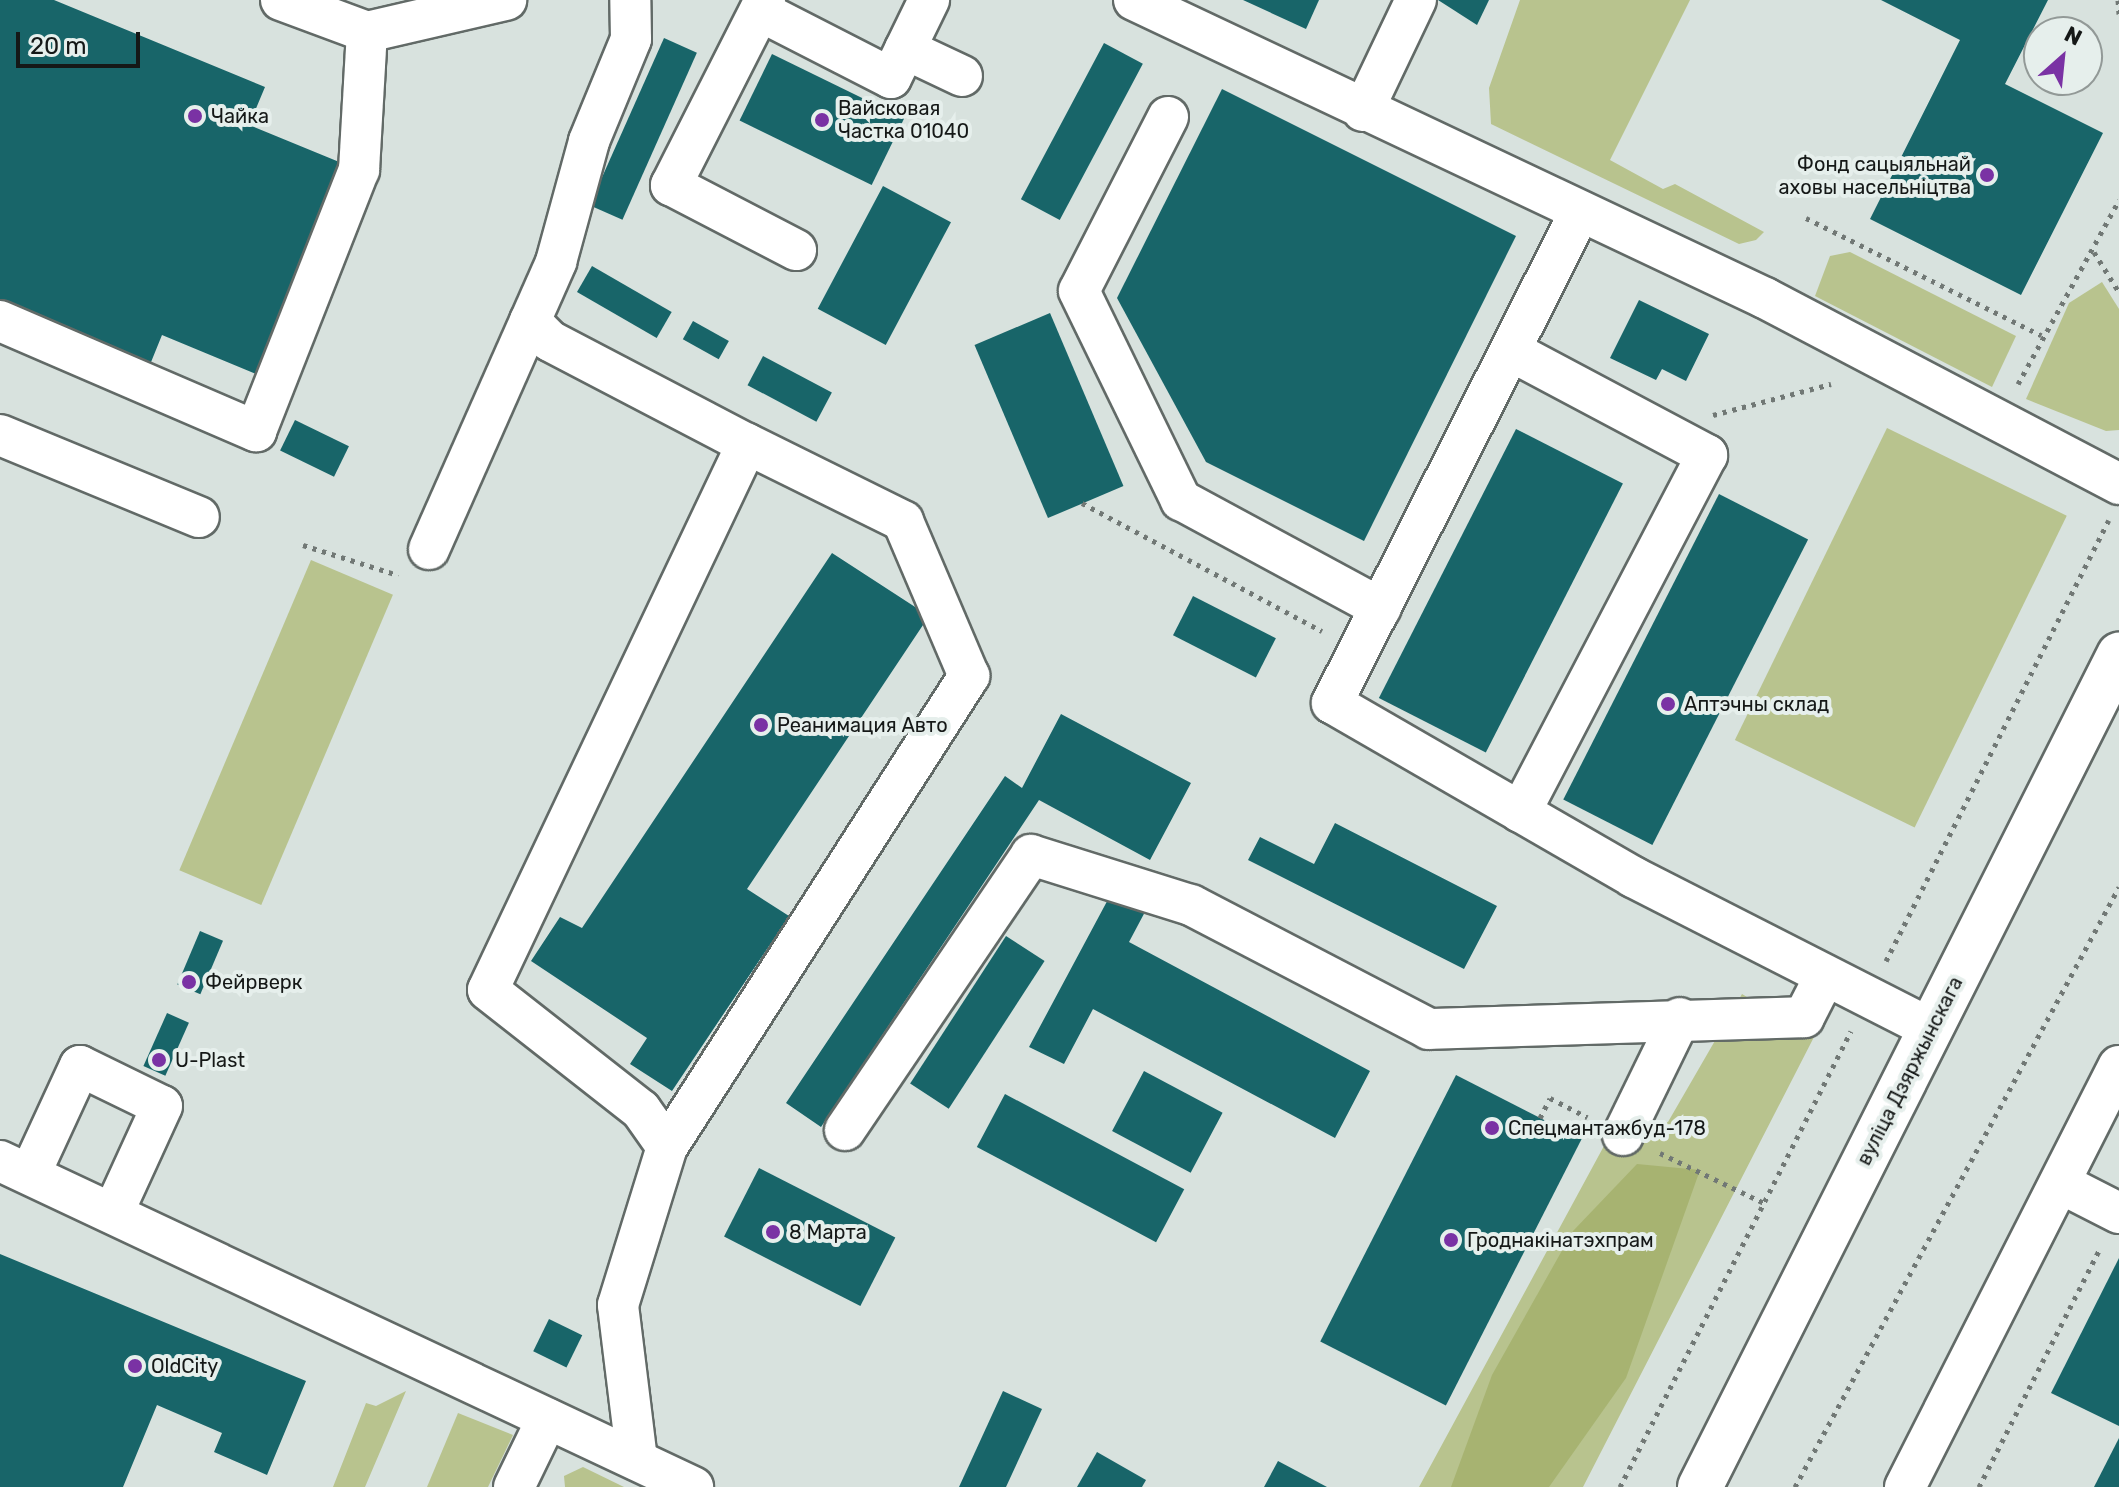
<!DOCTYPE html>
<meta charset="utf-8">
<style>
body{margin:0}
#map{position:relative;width:2119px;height:1487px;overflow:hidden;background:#d8e2de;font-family:Rubik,sans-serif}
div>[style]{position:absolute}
.green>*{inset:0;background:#b8c38e;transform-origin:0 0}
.forest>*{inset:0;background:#a7b371}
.building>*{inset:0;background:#186569;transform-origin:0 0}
.path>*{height:5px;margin-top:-2.5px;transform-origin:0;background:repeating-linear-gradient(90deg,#717875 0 4px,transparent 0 10px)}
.roads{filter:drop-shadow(2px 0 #626a67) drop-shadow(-2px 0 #626a67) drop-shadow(0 2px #626a67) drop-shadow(0 -2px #626a67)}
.minor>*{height:40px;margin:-20px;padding:0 20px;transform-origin:20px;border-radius:20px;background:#fff}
.major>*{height:44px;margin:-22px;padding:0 22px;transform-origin:22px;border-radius:22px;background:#fff}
.dots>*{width:22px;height:22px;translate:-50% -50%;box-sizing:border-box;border:4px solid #e6efec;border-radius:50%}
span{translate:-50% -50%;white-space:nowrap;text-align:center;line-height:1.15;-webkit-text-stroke:8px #e6efec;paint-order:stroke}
.poi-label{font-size:20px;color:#151817}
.left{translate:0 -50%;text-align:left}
.right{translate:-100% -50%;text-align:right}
.street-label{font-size:20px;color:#151817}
.north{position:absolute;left:2023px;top:16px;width:80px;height:80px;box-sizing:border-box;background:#e6efec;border:2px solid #929997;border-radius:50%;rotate:27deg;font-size:22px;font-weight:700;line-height:32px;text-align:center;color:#151817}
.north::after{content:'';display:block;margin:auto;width:28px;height:36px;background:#7a32a4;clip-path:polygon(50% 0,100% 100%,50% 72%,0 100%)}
.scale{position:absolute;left:16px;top:32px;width:124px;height:36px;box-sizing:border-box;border:4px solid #151817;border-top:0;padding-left:10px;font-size:24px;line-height:28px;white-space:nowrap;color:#151817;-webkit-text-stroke:6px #e6efec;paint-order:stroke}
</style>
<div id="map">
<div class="green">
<i style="clip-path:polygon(1520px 0,1690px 0,1610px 160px,1663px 189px,1675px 184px,1764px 232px,1756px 240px,1739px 244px,1491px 124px,1489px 88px)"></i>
<i style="clip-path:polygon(1850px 252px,2016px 336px,1992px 387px,1815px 296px,1830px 256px)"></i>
<i style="clip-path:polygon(2102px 282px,2119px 309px,2119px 430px,2106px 431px,2026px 399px,2069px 303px)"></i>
<i style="left:1887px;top:428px;width:200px;height:347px;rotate:26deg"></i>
<i style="left:311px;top:560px;width:89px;height:337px;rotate:23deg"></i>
<i style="clip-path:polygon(1742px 994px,1814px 1037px,1583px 1487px,1419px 1487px,1611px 1133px,1668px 1122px)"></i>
<i style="clip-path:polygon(406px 1391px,365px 1487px,333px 1487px,366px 1403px,376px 1406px)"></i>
<i style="clip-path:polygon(458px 1413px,513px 1435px,488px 1487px,427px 1487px)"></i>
<i style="clip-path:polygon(583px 1467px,624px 1487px,565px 1487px,564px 1476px)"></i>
</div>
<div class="forest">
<i style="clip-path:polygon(1637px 1164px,1700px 1170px,1626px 1378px,1549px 1487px,1451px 1487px,1492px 1375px,1573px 1231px)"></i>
</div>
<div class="building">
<i style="clip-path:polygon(0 0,54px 0,265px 87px,249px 125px,349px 166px,263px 377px,162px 335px,147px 372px,0 311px)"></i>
<i style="clip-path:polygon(1243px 0,1319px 0,1306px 29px)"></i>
<i style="clip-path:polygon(1438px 0,1489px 0,1477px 25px)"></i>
<i style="clip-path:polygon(1881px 0,2048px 0,2005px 84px,2103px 133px,2021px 295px,1870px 219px,1960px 40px)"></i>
<i style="left:664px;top:38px;width:36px;height:183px;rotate:24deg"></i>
<i style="left:1104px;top:43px;width:44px;height:177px;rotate:28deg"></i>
<i style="left:772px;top:54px;width:147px;height:74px;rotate:26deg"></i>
<i style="clip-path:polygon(1222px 89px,1516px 236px,1364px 541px,1206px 462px,1117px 298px)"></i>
<i style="left:883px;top:186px;width:77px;height:139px;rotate:28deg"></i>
<i style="left:592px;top:266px;width:92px;height:30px;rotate:30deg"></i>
<i style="clip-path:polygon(1639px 300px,1709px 334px,1686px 381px,1662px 369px,1656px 380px,1610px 358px)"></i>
<i style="left:1050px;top:313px;width:188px;height:82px;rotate:67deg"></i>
<i style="left:693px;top:321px;width:41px;height:21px;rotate:29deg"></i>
<i style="left:763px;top:356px;width:78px;height:33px;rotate:28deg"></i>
<i style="left:295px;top:420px;width:60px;height:34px;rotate:26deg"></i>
<i style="left:1516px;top:429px;width:120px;height:302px;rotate:27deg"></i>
<i style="left:1719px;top:494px;width:100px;height:343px;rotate:27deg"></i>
<i style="clip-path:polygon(832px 553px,929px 616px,747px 889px,789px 916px,672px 1091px,630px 1064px,647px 1038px,531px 961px,560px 917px,582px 928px)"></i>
<i style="left:1193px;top:596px;width:93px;height:44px;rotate:27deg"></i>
<i style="clip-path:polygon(1061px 714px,1191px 783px,1150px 860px,1039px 800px,821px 1127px,786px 1103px,1005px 776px,1022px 788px)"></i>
<i style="clip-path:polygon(1335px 823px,1497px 906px,1464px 969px,1248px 860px,1260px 837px,1314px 864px)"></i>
<i style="clip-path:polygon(1112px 892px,1146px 910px,1129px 942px,1370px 1071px,1335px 1138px,1093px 1009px,1064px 1064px,1029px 1047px)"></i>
<i style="left:200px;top:931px;width:25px;height:58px;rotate:23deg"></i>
<i style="left:1006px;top:936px;width:46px;height:176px;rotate:33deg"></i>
<i style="left:167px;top:1013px;width:24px;height:58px;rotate:24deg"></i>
<i style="left:1144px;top:1071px;width:89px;height:68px;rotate:28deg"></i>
<i style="left:1456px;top:1075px;width:141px;height:299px;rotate:27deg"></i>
<i style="left:1005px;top:1094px;width:203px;height:60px;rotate:28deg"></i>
<i style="left:759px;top:1168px;width:153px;height:77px;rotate:27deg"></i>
<i style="clip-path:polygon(0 1254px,306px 1381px,267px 1475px,214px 1452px,222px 1433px,157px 1405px,123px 1487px,0 1487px)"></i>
<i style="clip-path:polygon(2119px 1258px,2119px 1426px,2051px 1393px)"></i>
<i style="left:549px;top:1319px;width:37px;height:36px;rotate:26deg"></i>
<i style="clip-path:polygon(1003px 1391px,1042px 1409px,1006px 1487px,959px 1487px)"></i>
<i style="clip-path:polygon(2119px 1438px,2119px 1487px,2094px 1487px)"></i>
<i style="clip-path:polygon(1097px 1452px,1146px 1480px,1142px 1487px,1077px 1487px)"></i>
<i style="clip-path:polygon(1278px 1461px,1327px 1487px,1264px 1487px)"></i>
</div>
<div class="path">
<i style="left:2118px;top:0;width:14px;rotate:86deg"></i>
<i style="left:1806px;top:218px;width:263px;rotate:26.5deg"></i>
<i style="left:2094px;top:252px;width:47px;rotate:58deg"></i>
<i style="left:2018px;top:384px;width:210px;rotate:-61.2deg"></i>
<i style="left:1713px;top:415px;width:122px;rotate:-14.7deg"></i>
<i style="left:1082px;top:503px;width:272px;rotate:28.1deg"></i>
<i style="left:303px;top:545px;width:100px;rotate:17.5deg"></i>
<i style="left:1886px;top:961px;width:494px;rotate:-63.2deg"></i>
<i style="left:1540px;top:1118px;width:22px;rotate:-63deg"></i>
<i style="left:1550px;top:1098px;width:42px;rotate:27.2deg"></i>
<i style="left:1660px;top:1153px;width:115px;rotate:25.7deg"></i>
<i style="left:1620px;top:1487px;width:511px;rotate:-63.13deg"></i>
<i style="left:1795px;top:1487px;width:682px;rotate:-61.63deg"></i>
<i style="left:1979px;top:1487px;width:268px;rotate:-63.1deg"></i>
</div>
<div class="roads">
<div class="minor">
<i style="left:281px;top:0;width:92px;rotate:20.4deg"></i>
<i style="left:367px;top:32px;width:143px;rotate:-13deg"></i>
<i style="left:765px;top:0;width:208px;rotate:116.9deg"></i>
<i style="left:671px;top:185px;width:141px;rotate:27.5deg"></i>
<i style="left:1134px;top:0;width:698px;rotate:25.28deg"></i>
<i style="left:1765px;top:298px;width:400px;rotate:27.7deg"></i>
<i style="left:760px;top:11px;width:147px;rotate:27.1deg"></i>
<i style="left:891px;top:78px;width:87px;rotate:-64deg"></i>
<i style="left:905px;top:49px;width:63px;rotate:25.3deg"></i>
<i style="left:1363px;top:111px;width:123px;rotate:-64.5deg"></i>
<i style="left:1168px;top:117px;width:195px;rotate:117.1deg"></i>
<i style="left:1079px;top:291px;width:233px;rotate:64deg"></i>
<i style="left:1181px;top:500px;width:227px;rotate:28.4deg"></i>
<i style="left:1580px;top:212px;width:550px;rotate:116.8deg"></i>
<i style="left:1332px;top:703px;width:348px;rotate:30deg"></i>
<i style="left:1633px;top:877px;width:335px;rotate:27deg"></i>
<i style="left:0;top:321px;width:279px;rotate:23.3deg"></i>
<i style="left:256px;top:431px;width:281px;rotate:-68.5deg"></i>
<i style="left:359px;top:170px;width:138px;rotate:-86.7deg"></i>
<i style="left:530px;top:321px;width:28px;rotate:45deg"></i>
<i style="left:550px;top:341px;width:222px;rotate:27.6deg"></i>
<i style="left:747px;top:444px;width:604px;rotate:115.38deg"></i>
<i style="left:488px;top:990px;width:194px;rotate:38.1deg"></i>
<i style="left:641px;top:1110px;width:45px;rotate:54.9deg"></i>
<i style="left:1513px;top:352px;width:220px;rotate:28deg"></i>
<i style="left:1707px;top:455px;width:403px;rotate:117.6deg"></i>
<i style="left:0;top:435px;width:215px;rotate:22.4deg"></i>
<i style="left:429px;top:549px;width:314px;rotate:-66.1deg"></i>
<i style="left:556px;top:262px;width:125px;rotate:-74.7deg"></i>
<i style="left:589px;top:141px;width:110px;rotate:-67.6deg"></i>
<i style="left:631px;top:39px;width:39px;rotate:-91deg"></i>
<i style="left:845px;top:1130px;width:332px;rotate:-55.9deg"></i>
<i style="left:1031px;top:855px;width:168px;rotate:17.4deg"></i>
<i style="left:1191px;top:905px;width:268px;rotate:27.5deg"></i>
<i style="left:1429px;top:1029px;width:375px;rotate:-1.8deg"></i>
<i style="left:1804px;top:1017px;width:46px;rotate:-62.9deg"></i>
<i style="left:1623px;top:1135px;width:130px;rotate:-64deg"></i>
<i style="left:0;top:1161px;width:766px;rotate:25.19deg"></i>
<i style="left:30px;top:1174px;width:119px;rotate:-65.2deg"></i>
<i style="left:80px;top:1066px;width:91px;rotate:26deg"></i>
<i style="left:162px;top:1106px;width:118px;rotate:114.6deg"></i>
<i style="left:2060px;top:1183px;width:66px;rotate:27deg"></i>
<i style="left:637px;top:1460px;width:156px;rotate:-97deg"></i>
<i style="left:618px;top:1305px;width:165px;rotate:-72.8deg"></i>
<i style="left:667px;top:1147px;width:560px;rotate:-57.33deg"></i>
<i style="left:969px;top:676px;width:168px;rotate:-113.1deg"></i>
<i style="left:903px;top:521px;width:174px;rotate:-153.7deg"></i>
<i style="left:514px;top:1487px;width:76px;rotate:-64.1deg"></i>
<i style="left:1905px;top:1487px;width:472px;rotate:-63.1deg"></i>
</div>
<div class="major">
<i style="left:1700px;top:1487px;width:932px;rotate:-63.27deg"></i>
</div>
</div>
<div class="dots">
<i style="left:195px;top:116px;background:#7a32a4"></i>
<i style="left:822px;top:120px;background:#7a32a4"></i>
<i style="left:1987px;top:175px;background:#7a32a4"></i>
<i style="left:1668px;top:704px;background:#7a32a4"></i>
<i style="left:761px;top:725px;background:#7a32a4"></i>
<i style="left:189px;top:982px;background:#7a32a4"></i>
<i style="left:159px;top:1060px;background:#7a32a4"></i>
<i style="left:1492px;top:1128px;background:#7a32a4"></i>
<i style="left:773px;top:1232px;background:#7a32a4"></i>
<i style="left:1451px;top:1240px;background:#7a32a4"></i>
<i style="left:135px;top:1366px;background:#7a32a4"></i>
</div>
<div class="poi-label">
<span class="left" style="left:838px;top:120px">Вайсковая<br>Частка 01040</span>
<span class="left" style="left:211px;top:116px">Чайка</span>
<span class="right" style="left:1971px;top:176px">Фонд сацыяльнай<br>аховы насельніцтва</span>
<span class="left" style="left:1684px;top:704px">Аптэчны склад</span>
<span class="left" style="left:777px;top:725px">Реанимация Авто</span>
<span class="left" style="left:205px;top:982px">Фейрверк</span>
<span class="left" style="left:175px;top:1060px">U-Plast</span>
<span class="left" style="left:1508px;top:1128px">Спецмантажбуд-178</span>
<span class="left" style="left:789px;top:1232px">8 Марта</span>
<span class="left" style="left:1467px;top:1240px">Гроднакінатэхпрам</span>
<span class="left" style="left:151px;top:1366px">OldCity</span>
</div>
<div class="street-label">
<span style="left:1910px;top:1071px;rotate:-63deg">вуліца Дзяржынскага</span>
</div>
<div class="north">N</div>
<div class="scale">20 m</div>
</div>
